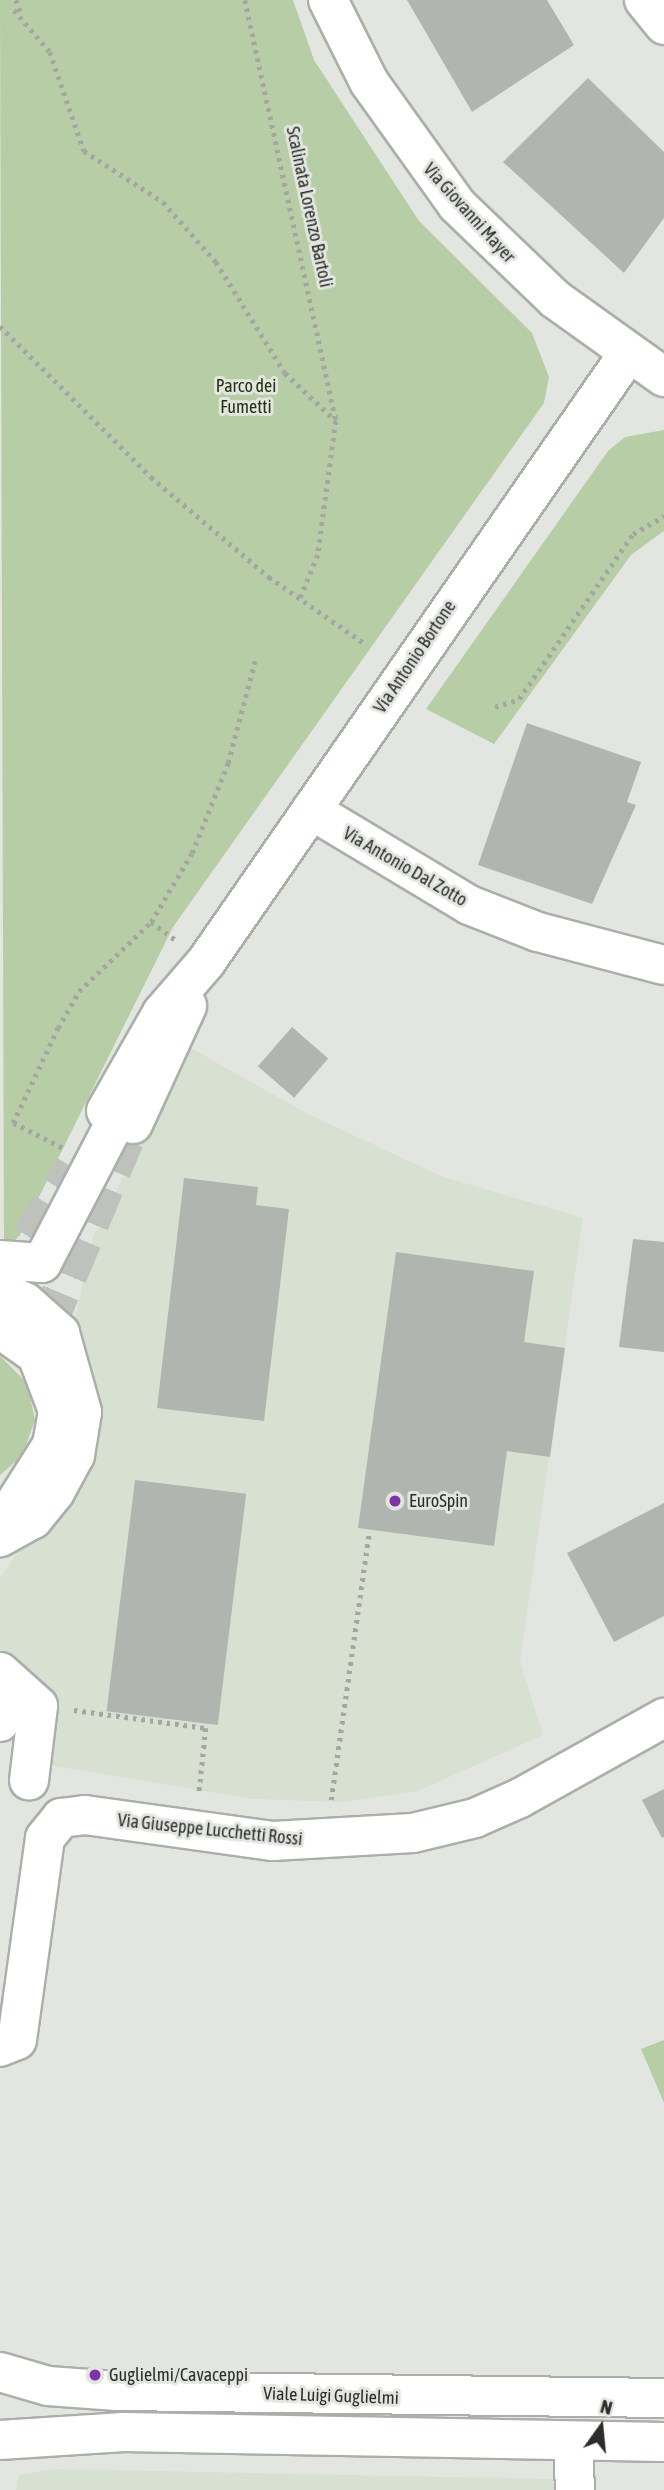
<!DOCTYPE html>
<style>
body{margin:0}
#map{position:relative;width:664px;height:2490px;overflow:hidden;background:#e3e6e0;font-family:"Asap Condensed",sans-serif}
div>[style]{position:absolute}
.built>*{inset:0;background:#d8e0d2}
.green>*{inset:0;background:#b7cda5}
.building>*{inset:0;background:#b1b5af;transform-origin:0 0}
.minor-tunnel>*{height:38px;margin-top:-19px;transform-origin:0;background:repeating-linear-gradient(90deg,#bec1bc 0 38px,transparent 0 57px)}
.path>*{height:4.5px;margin-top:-2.25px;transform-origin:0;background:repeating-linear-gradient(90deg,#a4a6a1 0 3.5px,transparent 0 8.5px)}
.roads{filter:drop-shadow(2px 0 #abafa9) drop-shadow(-2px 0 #abafa9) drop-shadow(0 2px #abafa9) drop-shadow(0 -2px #abafa9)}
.minor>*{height:38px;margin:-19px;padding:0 19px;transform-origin:19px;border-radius:19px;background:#fff}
.dots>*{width:19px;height:19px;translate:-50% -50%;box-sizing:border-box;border:4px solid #e3e6e0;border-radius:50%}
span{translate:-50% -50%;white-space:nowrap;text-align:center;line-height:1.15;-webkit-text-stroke:6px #e3e6e0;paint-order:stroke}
.street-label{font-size:18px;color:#2c2d2b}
.park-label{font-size:18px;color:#21330b}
.poi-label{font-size:18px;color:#2c2d2b}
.left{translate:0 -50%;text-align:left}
.north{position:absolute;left:566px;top:2392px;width:70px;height:70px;-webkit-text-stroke:5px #e3e6e0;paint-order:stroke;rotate:15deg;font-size:19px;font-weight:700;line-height:28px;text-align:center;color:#2c2d2b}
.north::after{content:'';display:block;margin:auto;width:24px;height:32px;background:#2c2d2b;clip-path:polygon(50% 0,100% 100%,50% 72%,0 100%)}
</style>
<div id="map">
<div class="built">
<i style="clip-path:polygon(189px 1047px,308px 1114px,441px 1176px,583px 1218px,520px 1662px,543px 1735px,418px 1791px,343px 1802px,252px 1799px,43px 1764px,54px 1694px,18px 1673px,0 1650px,0 1577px,26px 1541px,93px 1237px)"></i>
<i style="clip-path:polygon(54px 2469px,551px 2479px,558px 2490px,16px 2490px,18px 2475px)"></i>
</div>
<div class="green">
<i style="clip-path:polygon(0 0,293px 0,314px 60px,419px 221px,532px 333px,549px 377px,544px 403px,173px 927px,20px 1235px,4px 1252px)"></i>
<i style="clip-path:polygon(664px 430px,664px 531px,631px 555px,494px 744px,426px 709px,608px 451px,625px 437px)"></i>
<i style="clip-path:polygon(0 1356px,27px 1383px,35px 1420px,22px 1456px,0 1475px)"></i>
<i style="clip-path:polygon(664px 2040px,664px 2103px,641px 2049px)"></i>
</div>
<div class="building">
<i style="clip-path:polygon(407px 0,547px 0,574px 45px,472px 112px)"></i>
<i style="clip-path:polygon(588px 78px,664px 152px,664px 218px,624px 273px,503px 162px)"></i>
<i style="clip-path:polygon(527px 723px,641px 762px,627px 802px,636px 805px,592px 904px,478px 865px)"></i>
<i style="left:292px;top:1027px;width:48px;height:52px;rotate:41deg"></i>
<i style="clip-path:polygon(184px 1178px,258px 1187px,256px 1205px,289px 1209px,264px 1421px,157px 1408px)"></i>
<i style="clip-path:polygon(633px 1239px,664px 1242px,664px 1352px,619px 1347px)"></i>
<i style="clip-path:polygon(396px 1252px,534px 1271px,524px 1342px,565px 1348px,550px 1457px,507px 1451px,494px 1546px,358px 1528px)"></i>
<i style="left:135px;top:1480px;width:112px;height:233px;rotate:7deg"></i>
<i style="clip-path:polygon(664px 1503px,664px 1616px,614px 1642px,567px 1553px)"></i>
<i style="clip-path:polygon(664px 1789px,664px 1837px,662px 1838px,642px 1800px)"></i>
</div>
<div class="minor-tunnel">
<i style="left:0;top:1286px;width:139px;rotate:-57.9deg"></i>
<i style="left:46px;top:1328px;width:204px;rotate:-67.2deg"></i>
</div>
<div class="path">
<i style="left:16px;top:0;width:17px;rotate:69deg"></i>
<i style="left:245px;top:0;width:430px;rotate:77.8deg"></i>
<i style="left:14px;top:10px;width:55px;rotate:49.4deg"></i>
<i style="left:50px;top:52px;width:105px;rotate:71deg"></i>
<i style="left:84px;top:151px;width:94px;rotate:32.8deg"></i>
<i style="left:163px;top:202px;width:80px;rotate:48.5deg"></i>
<i style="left:216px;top:262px;width:131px;rotate:58.1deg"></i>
<i style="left:285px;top:373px;width:70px;rotate:43.3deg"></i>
<i style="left:336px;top:421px;width:135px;rotate:97.7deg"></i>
<i style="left:318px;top:555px;width:50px;rotate:112.4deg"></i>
<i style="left:0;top:326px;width:214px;rotate:45deg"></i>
<i style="left:151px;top:477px;width:155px;rotate:40.3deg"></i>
<i style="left:269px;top:577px;width:119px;rotate:34.8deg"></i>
<i style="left:495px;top:707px;width:25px;rotate:-18deg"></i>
<i style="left:519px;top:699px;width:201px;rotate:-55.4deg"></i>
<i style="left:633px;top:534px;width:36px;rotate:-30deg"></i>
<i style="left:151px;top:922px;width:80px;rotate:-59.3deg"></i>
<i style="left:192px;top:853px;width:97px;rotate:-68.2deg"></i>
<i style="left:228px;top:763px;width:110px;rotate:-75.2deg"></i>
<i style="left:62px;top:1148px;width:55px;rotate:-153deg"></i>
<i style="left:13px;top:1123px;width:105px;rotate:-64.7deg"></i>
<i style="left:58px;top:1028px;width:43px;rotate:-60.4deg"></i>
<i style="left:79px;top:991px;width:100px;rotate:-43.8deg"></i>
<i style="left:151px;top:922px;width:32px;rotate:36deg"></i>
<i style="left:74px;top:1710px;width:133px;rotate:7.8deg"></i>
<i style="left:206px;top:1728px;width:67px;rotate:96deg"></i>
<i style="left:331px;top:1800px;width:269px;rotate:-81.9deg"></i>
</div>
<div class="roads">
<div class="minor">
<i style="left:328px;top:0;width:92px;rotate:63.4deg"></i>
<i style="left:369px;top:82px;width:151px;rotate:54.4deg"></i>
<i style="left:457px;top:205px;width:136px;rotate:43.8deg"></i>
<i style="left:555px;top:299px;width:134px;rotate:35.6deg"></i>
<i style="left:644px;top:0;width:32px;rotate:51deg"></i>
<i style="left:311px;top:810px;width:184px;rotate:31deg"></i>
<i style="left:469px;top:905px;width:74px;rotate:21.4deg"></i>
<i style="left:538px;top:932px;width:130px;rotate:14.7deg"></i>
<i style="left:106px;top:1111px;width:113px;rotate:-60.3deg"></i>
<i style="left:162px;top:1013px;width:67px;rotate:-49.2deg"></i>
<i style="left:206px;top:962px;width:740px;rotate:-55.24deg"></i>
<i style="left:133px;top:1124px;width:130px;rotate:-65.4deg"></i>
<i style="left:0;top:1260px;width:42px;rotate:4.1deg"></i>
<i style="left:42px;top:1263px;width:162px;rotate:-62.5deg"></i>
<i style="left:0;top:1290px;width:28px;rotate:26deg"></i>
<i style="left:25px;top:1302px;width:47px;rotate:41.5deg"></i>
<i style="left:60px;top:1333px;width:82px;rotate:74.4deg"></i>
<i style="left:82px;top:1412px;width:44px;rotate:99.2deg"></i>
<i style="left:75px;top:1455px;width:42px;rotate:118.4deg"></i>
<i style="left:55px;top:1492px;width:35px;rotate:129deg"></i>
<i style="left:33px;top:1519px;width:38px;rotate:151deg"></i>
<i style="left:0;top:1329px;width:45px;rotate:35.1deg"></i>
<i style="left:37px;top:1355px;width:60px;rotate:69.4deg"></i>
<i style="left:58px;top:1411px;width:35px;rotate:100deg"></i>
<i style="left:52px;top:1445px;width:97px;rotate:122.4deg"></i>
<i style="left:0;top:1672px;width:51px;rotate:41.8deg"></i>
<i style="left:38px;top:1706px;width:75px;rotate:96.9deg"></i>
<i style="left:0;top:1722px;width:37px;rotate:-68deg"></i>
<i style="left:0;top:2047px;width:18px;rotate:-22deg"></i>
<i style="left:17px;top:2040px;width:204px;rotate:-82.1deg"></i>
<i style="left:45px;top:1838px;width:26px;rotate:-51deg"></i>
<i style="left:61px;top:1818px;width:24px;rotate:-7deg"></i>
<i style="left:85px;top:1815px;width:190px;rotate:7.9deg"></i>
<i style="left:273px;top:1841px;width:140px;rotate:-3.3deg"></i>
<i style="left:413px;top:1833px;width:64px;rotate:-13.6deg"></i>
<i style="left:475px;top:1818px;width:49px;rotate:-24deg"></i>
<i style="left:520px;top:1798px;width:165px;rotate:-29.1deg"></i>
<i style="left:0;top:2372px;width:50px;rotate:16.3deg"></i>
<i style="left:48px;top:2386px;width:69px;rotate:4.1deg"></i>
<i style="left:117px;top:2391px;width:547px;rotate:0.73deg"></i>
<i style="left:0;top:2440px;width:124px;rotate:-3.7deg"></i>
<i style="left:124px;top:2432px;width:540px;rotate:1.06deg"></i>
<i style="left:573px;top:2442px;width:48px;rotate:87.6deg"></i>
</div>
</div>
<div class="dots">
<i style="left:395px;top:1501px;background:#7d33a6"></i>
<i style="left:95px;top:2375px;background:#7d33a6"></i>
</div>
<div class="street-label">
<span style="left:309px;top:207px;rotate:78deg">Scalinata Lorenzo Bartoli</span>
<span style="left:469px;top:213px;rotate:48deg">Via Giovanni Mayer</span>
<span style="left:415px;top:657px;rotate:-56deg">Via Antonio Bortone</span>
<span style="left:405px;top:867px;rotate:30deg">Via Antonio Dal Zotto</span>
<span style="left:210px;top:1830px;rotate:6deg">Via Giuseppe Lucchetti Rossi</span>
<span style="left:331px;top:2396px;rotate:2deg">Viale Luigi Guglielmi</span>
</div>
<div class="park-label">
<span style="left:246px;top:397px">Parco dei<br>Fumetti</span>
</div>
<div class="poi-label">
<span class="left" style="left:409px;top:1501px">EuroSpin</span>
<span class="left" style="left:109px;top:2375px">Guglielmi/Cavaceppi</span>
</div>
<div class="north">N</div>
</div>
